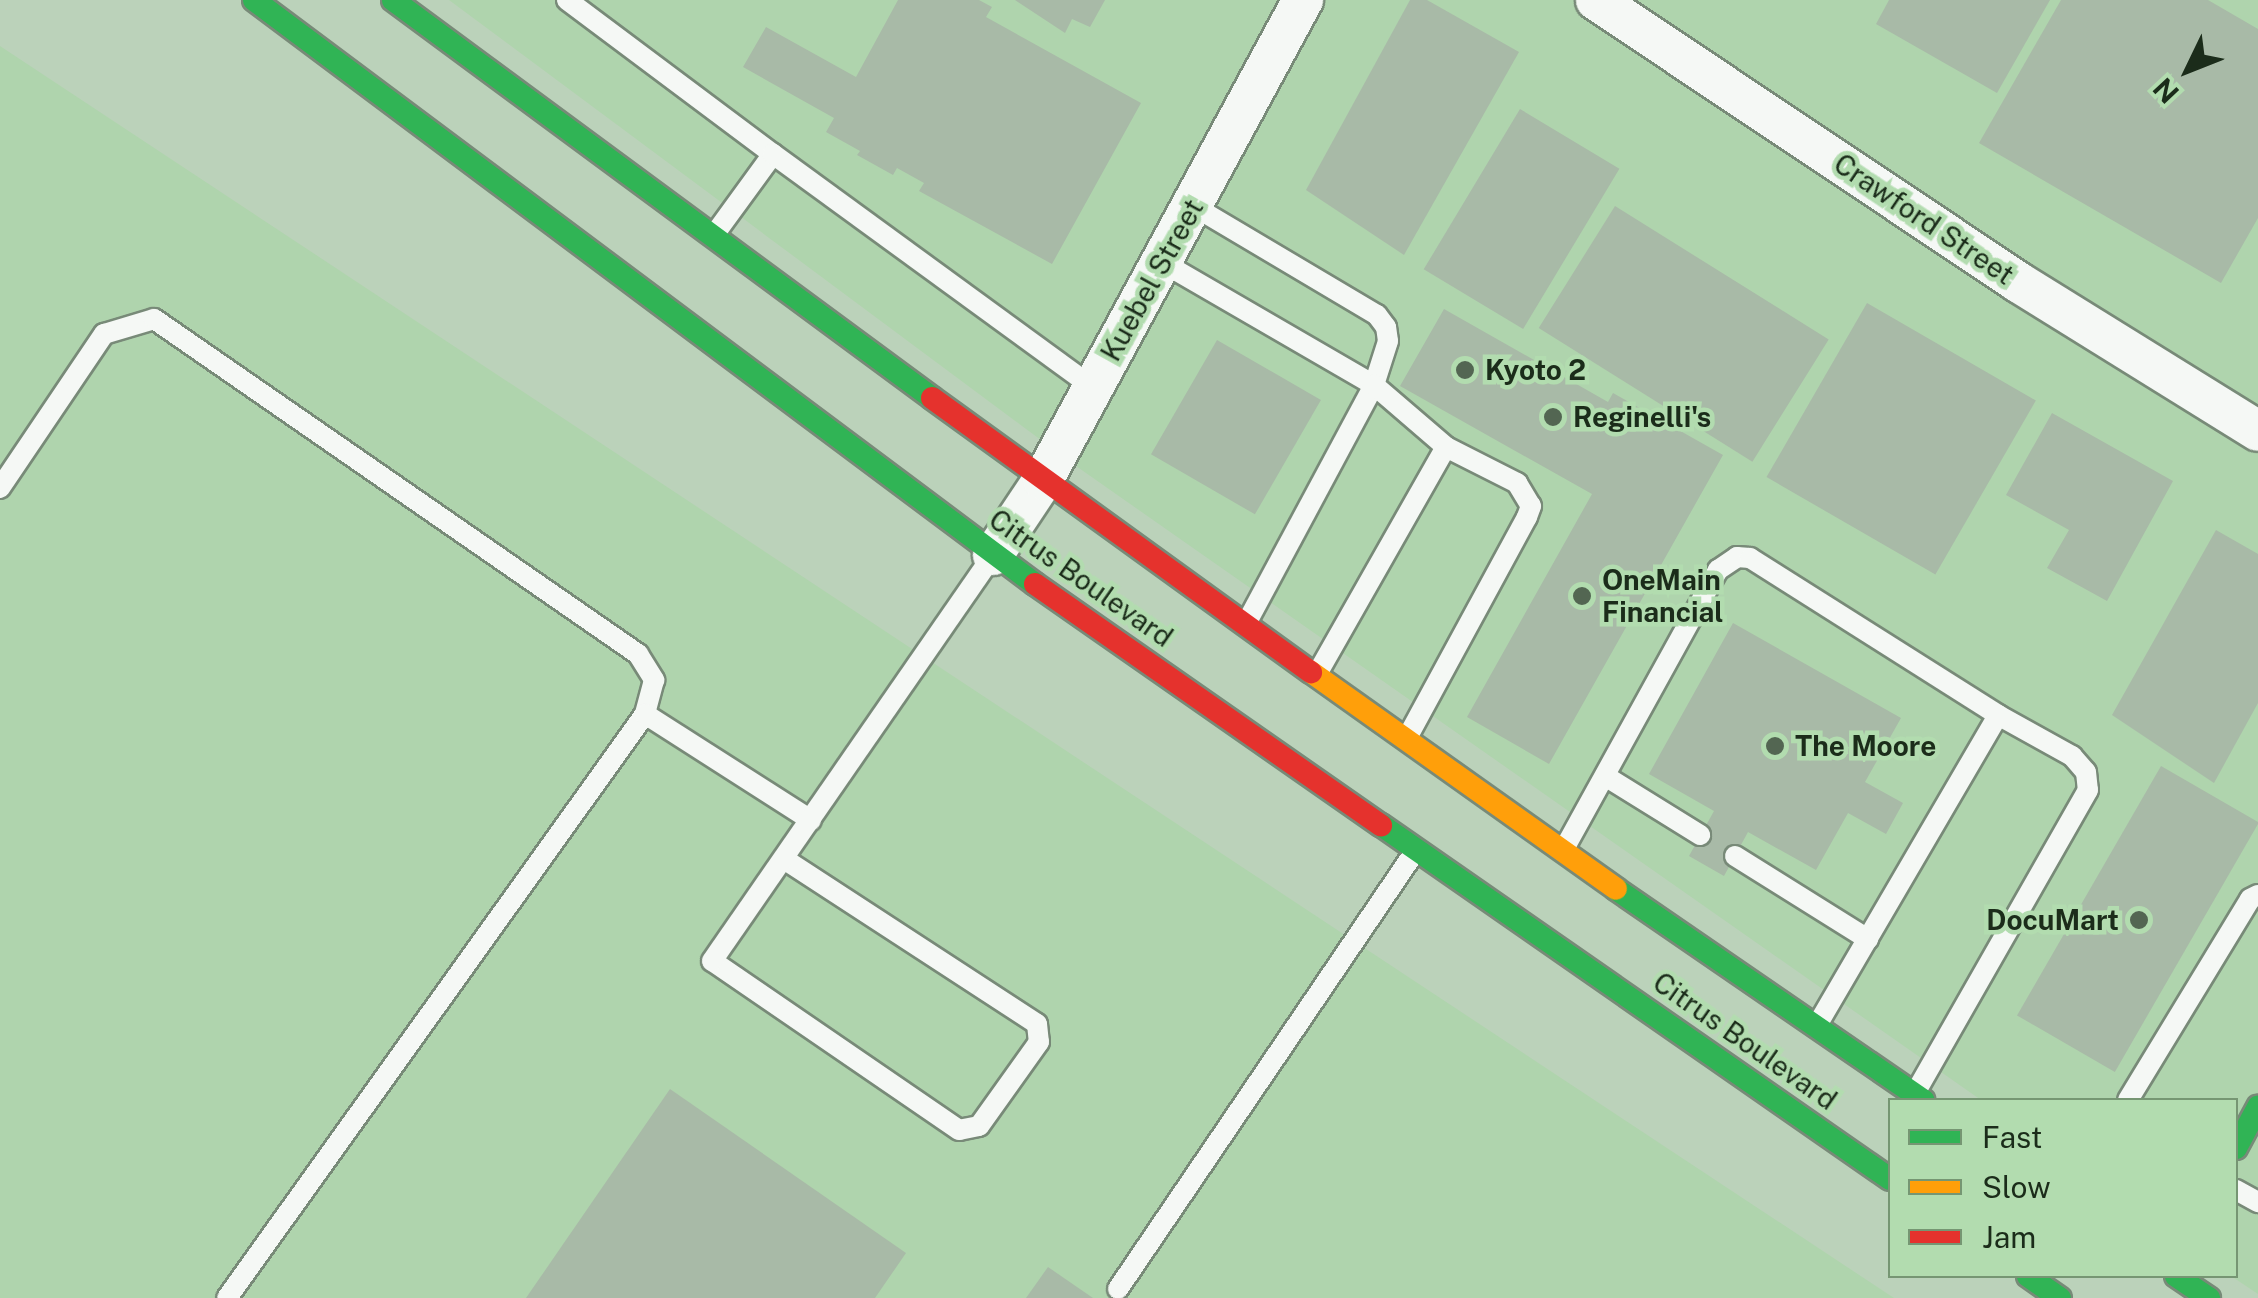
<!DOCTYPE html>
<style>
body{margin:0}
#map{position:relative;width:2258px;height:1298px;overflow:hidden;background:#bbd2ba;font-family:"Public Sans",sans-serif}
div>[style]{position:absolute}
.built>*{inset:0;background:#afd4ad}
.building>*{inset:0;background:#a8baa7;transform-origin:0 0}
.roads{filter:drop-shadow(2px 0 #788a78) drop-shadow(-2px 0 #788a78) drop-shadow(0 2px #788a78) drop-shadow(0 -2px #788a78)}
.lane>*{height:20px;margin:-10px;padding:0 10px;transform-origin:10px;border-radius:10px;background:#f5f8f5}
.street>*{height:40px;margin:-20px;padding:0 20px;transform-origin:20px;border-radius:20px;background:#f5f8f5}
.fast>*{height:22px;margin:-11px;padding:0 11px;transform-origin:11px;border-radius:11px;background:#30b455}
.slow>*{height:22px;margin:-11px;padding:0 11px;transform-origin:11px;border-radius:11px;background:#ff9f0a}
.jam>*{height:22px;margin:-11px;padding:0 11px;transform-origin:11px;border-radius:11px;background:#e5322d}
.dots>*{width:28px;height:28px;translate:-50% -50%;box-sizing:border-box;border:5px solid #b2dcaf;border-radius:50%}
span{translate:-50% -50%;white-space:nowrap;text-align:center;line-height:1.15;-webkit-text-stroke:9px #b2dcaf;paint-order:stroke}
.street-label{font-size:28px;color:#1b2c1a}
.poi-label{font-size:28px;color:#1b2c1a;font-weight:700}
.left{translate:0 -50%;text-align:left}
.right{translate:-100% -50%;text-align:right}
.legend{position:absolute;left:1888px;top:1098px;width:350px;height:180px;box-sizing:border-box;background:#b2dcaf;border:2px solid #769673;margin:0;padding:12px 18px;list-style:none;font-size:30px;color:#1b2c1a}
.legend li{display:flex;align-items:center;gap:20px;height:50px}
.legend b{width:50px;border:2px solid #769673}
.north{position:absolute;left:2138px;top:20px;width:100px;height:100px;-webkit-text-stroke:8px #b2dcaf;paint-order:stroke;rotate:227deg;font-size:28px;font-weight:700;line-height:40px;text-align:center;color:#1b2c1a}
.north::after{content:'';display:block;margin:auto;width:35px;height:45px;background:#1b2c1a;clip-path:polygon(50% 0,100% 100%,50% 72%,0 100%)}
</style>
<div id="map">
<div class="built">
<i style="clip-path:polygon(449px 0,2258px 0,2258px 1294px,2231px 1276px,2236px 1276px,2236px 1100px,1981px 1100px,1076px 466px)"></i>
<i style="clip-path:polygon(0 46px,1894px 1298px,0 1298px)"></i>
</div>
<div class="building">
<i style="clip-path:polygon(898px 0,979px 0,992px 7px,986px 17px,1141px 103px,1052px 264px,919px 191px,924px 183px,897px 168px,893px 175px,857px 155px,860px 151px,826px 132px,834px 118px,743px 67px,766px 27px,856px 77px)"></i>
<i style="clip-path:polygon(1015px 0,1105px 0,1090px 27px,1072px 19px,1065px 33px)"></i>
<i style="clip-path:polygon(1410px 0,1427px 0,1519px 52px,1404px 255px,1306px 190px)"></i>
<i style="clip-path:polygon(1889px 0,2050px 0,1997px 93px,1876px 24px)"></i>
<i style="clip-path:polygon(2061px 0,2208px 0,2258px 29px,2258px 218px,2221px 283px,1979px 143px)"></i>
<i style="left:1520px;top:109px;width:116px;height:187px;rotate:31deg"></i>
<i style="left:1615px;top:206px;width:252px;height:144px;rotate:32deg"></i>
<i style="left:1867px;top:303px;width:195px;height:201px;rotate:30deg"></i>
<i style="clip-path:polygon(1444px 309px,1608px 402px,1613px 393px,1723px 455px,1549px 764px,1467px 717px,1592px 494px,1400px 386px)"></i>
<i style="left:1217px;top:340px;width:120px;height:132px;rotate:30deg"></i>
<i style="clip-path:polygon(2052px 413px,2173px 481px,2107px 601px,2047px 568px,2069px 530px,2006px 495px)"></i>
<i style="clip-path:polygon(2216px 530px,2258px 554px,2258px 703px,2214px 783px,2112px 715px)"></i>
<i style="clip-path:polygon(1733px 623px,1901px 718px,1865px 782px,1903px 803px,1886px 834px,1848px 813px,1816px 870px,1748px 832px,1724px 876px,1689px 856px,1714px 811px,1649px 774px)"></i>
<i style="left:2161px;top:766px;width:113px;height:288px;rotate:30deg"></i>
<i style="clip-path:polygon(670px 1089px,906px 1253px,875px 1298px,526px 1298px)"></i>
<i style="clip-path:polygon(1048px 1267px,1093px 1298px,1026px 1298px)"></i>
</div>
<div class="roads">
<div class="lane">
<i style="left:567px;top:0;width:257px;rotate:36.8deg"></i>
<i style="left:773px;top:154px;width:100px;rotate:126.1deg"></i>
<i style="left:773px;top:154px;width:396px;rotate:36.1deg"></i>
<i style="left:1160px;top:261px;width:247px;rotate:30.1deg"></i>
<i style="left:1374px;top:385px;width:46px;rotate:-72.3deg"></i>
<i style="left:1388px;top:341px;width:14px;rotate:-98deg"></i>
<i style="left:1386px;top:327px;width:15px;rotate:-127deg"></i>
<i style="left:1377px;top:315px;width:215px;rotate:-149.3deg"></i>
<i style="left:0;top:488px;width:186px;rotate:-56deg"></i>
<i style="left:104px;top:334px;width:52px;rotate:-16.7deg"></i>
<i style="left:154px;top:319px;width:589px;rotate:34.69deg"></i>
<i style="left:638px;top:654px;width:31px;rotate:58deg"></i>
<i style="left:654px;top:680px;width:35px;rotate:105deg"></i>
<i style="left:645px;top:714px;width:718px;rotate:125.59deg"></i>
<i style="left:1247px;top:622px;width:269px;rotate:-61.8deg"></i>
<i style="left:1374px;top:385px;width:95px;rotate:40.7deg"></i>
<i style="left:1317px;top:674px;width:261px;rotate:-60.4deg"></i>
<i style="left:1446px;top:447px;width:80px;rotate:26.9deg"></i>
<i style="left:1517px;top:483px;width:27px;rotate:59deg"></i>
<i style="left:1531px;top:506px;width:12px;rotate:110deg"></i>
<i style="left:1527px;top:517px;width:251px;rotate:118.5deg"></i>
<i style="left:645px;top:714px;width:197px;rotate:32.6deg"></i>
<i style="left:1605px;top:776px;width:112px;rotate:31.8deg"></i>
<i style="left:1564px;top:849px;width:319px;rotate:-61.1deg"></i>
<i style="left:1718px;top:570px;width:23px;rotate:-34deg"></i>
<i style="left:1737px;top:557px;width:13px;rotate:4deg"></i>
<i style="left:1750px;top:558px;width:294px;rotate:32.3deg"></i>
<i style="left:1998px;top:715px;width:85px;rotate:29deg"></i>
<i style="left:2072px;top:756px;width:21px;rotate:49deg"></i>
<i style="left:2086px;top:772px;width:18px;rotate:84deg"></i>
<i style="left:2088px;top:790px;width:349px;rotate:119.7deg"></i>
<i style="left:1735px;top:856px;width:157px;rotate:32deg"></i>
<i style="left:784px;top:859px;width:302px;rotate:33.1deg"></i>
<i style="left:1037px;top:1024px;width:18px;rotate:84deg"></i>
<i style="left:1039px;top:1042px;width:103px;rotate:125.5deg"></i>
<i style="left:979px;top:1126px;width:20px;rotate:169deg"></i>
<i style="left:959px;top:1130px;width:299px;rotate:-145.6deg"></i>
<i style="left:712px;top:961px;width:492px;rotate:-55.3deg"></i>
<i style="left:1816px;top:1027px;width:361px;rotate:-59.7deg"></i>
<i style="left:2128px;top:1100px;width:235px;rotate:-58.7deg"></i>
<i style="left:2250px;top:899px;width:9px;rotate:-27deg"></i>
<i style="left:2236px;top:1190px;width:25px;rotate:29deg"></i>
<i style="left:1118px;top:1289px;width:531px;rotate:-55.83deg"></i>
</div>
<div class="street">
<i style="left:1596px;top:0;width:508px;rotate:33.75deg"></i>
<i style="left:2018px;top:282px;width:282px;rotate:31.8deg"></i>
<i style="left:993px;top:555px;width:90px;rotate:-56.3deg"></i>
<i style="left:1043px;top:480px;width:546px;rotate:-61.56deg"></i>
</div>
<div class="fast">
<i style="left:254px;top:0;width:975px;rotate:36.79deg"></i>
<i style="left:393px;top:0;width:670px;rotate:36.44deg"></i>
<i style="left:1381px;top:825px;width:620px;rotate:34.82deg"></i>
<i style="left:1616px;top:889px;width:373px;rotate:34.5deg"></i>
<i style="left:2236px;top:1148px;width:47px;rotate:-61.8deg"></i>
<i style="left:2028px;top:1276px;width:39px;rotate:35deg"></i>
<i style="left:2176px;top:1276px;width:40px;rotate:34deg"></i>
</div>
<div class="slow">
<i style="left:1311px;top:672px;width:374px;rotate:35.4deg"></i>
</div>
<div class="jam">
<i style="left:932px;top:398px;width:468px;rotate:35.9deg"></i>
<i style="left:1035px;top:584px;width:422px;rotate:34.9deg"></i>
</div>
</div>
<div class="dots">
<i style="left:1465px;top:370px;background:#536652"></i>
<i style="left:1553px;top:417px;background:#536652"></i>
<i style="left:1582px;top:596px;background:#536652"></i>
<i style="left:1775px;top:746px;background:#536652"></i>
<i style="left:2139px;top:920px;background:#536652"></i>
</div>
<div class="street-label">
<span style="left:1924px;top:219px;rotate:34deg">Crawford Street</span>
<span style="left:1152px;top:280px;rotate:-61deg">Kuebel Street</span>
<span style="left:1081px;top:578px;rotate:35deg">Citrus Boulevard</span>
<span style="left:1745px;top:1041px;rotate:35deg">Citrus Boulevard</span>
</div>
<div class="poi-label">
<span class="left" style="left:1485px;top:370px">Kyoto 2</span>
<span class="left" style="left:1573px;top:417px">Reginelli's</span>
<span class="left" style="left:1602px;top:596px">OneMain<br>Financial</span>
<span class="left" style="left:1795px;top:746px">The Moore</span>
<span class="right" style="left:2119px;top:920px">DocuMart</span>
</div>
<ul class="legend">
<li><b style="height:12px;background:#30b455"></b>Fast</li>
<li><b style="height:12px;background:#ff9f0a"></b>Slow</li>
<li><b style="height:12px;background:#e5322d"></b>Jam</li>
</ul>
<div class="north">N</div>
</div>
